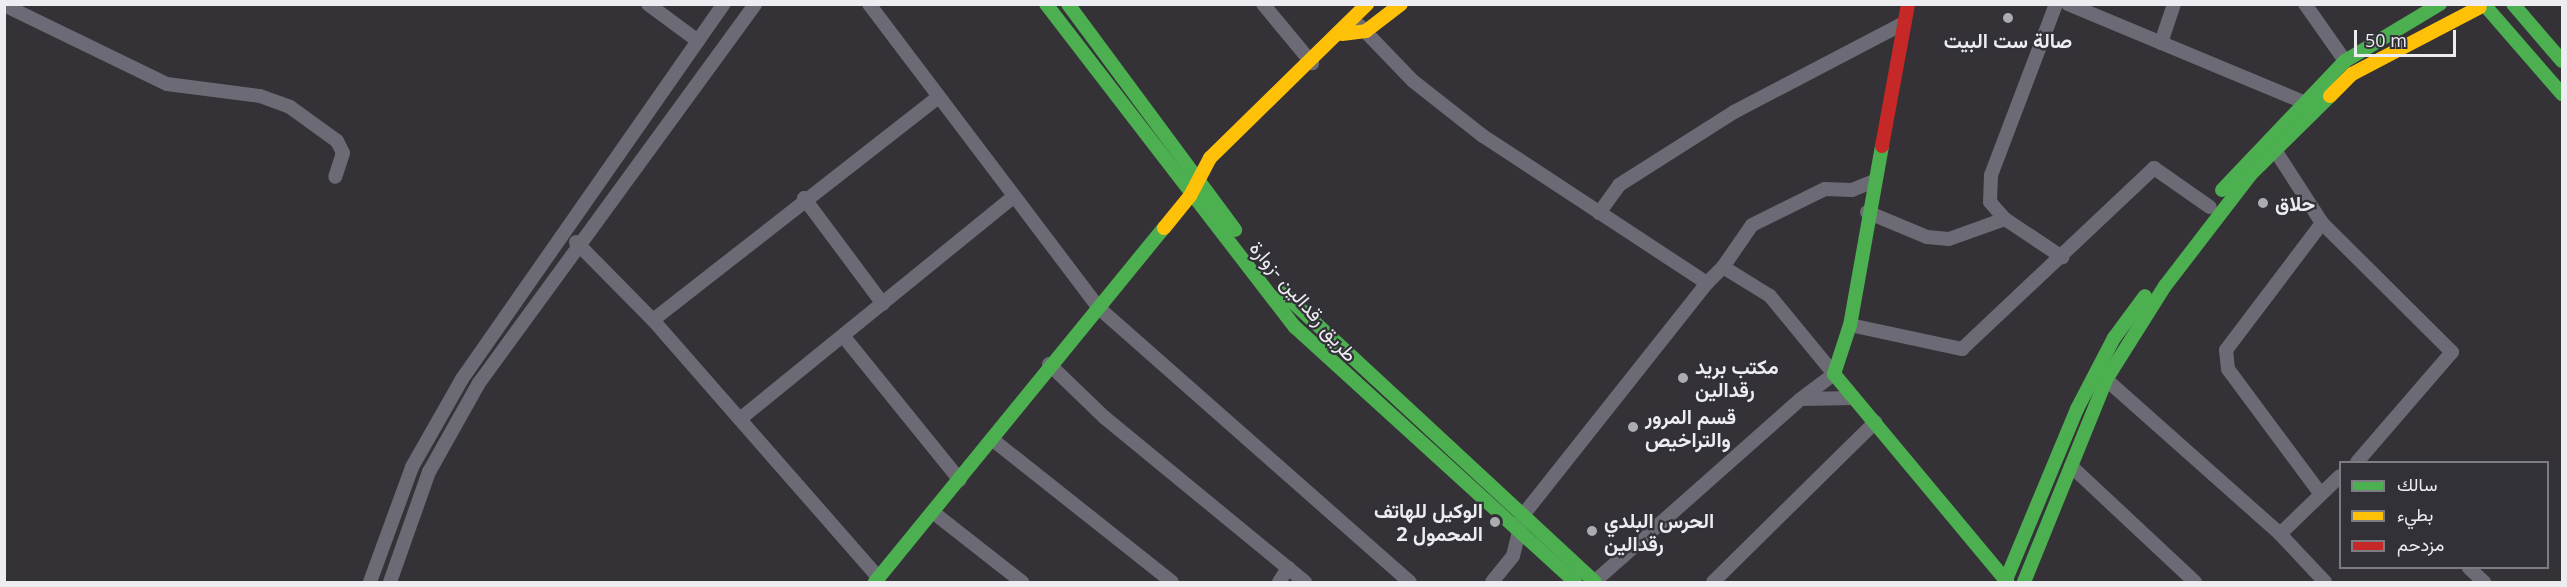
<!DOCTYPE html>
<meta charset="utf-8">
<style>
body{margin:0}
#map{position:relative;width:2567px;height:587px;overflow:hidden;background:#343237;font-family:"Open Sans",Vazirmatn,sans-serif}
div>[style]{position:absolute}
.street>*{height:14px;margin:-7px;padding:0 7px;transform-origin:7px;border-radius:7px;background:#6c6a74}
.fast>*{height:14px;margin:-7px;padding:0 7px;transform-origin:7px;border-radius:7px;background:#4caf50}
.slow>*{height:14px;margin:-7px;padding:0 7px;transform-origin:7px;border-radius:7px;background:#ffc107}
.jam>*{height:14px;margin:-7px;padding:0 7px;transform-origin:7px;border-radius:7px;background:#c62828}
.dots>*{width:16px;height:16px;translate:-50% -50%;box-sizing:border-box;border:3px solid #333138;border-radius:50%}
span{translate:-50% -50%;white-space:nowrap;text-align:center;line-height:1.15;-webkit-text-stroke:4.5px #333138;paint-order:stroke}
.poi-label{font-size:20px;color:#ededf1;font-weight:700}
.left{translate:0 -50%;text-align:left}
.right{translate:-100% -50%;text-align:right}
.street-label{font-size:20px;color:#ededf1}
.frame{position:absolute;inset:0;border:6px solid #ededf1;pointer-events:none}
.legend{position:absolute;left:2339px;top:461px;width:210px;height:108px;box-sizing:border-box;background:#333138;border:2px solid #7d7c82;margin:0;padding:8px 10px;list-style:none;font-size:18px;color:#ededf1}
.legend li{display:flex;align-items:center;gap:12px;height:30px}
.legend b{width:30px;border:2px solid #7d7c82}
.scale{position:absolute;left:2354px;top:30px;width:102px;height:27px;box-sizing:border-box;border:3px solid #ededf1;border-top:0;padding-left:8px;font-size:18px;line-height:21px;white-space:nowrap;color:#ededf1;-webkit-text-stroke:4px #333138;paint-order:stroke}
</style>
<div id="map">
<div class="street">
<i style="left:648px;top:4px;width:62px;rotate:36.5deg"></i>
<i style="left:869px;top:4px;width:383px;rotate:52.9deg"></i>
<i style="left:1100px;top:309px;width:413px;rotate:41.4deg"></i>
<i style="left:1263px;top:4px;width:77px;rotate:50.3deg"></i>
<i style="left:2056px;top:4px;width:183px;rotate:110.8deg"></i>
<i style="left:1991px;top:175px;width:27px;rotate:92deg"></i>
<i style="left:1990px;top:202px;width:23px;rotate:49deg"></i>
<i style="left:2005px;top:219px;width:69px;rotate:33.7deg"></i>
<i style="left:2068px;top:4px;width:256px;rotate:22.6deg"></i>
<i style="left:2305px;top:4px;width:70px;rotate:54.9deg"></i>
<i style="left:4px;top:5px;width:181px;rotate:25.9deg"></i>
<i style="left:167px;top:84px;width:94px;rotate:7.4deg"></i>
<i style="left:260px;top:96px;width:32px;rotate:20deg"></i>
<i style="left:290px;top:107px;width:58px;rotate:35.9deg"></i>
<i style="left:337px;top:141px;width:13px;rotate:63deg"></i>
<i style="left:343px;top:153px;width:25px;rotate:108deg"></i>
<i style="left:1360px;top:26px;width:76px;rotate:46.1deg"></i>
<i style="left:1413px;top:81px;width:89px;rotate:38.2deg"></i>
<i style="left:1483px;top:136px;width:268px;rotate:33.3deg"></i>
<i style="left:1707px;top:283px;width:296px;rotate:128.4deg"></i>
<i style="left:1523px;top:515px;width:42px;rotate:103.7deg"></i>
<i style="left:1513px;top:556px;width:33px;rotate:129deg"></i>
<i style="left:2161px;top:43px;width:41px;rotate:-71.6deg"></i>
<i style="left:2275px;top:150px;width:87px;rotate:57.2deg"></i>
<i style="left:2322px;top:223px;width:183px;rotate:44.8deg"></i>
<i style="left:2452px;top:352px;width:145px;rotate:130.8deg"></i>
<i style="left:804px;top:198px;width:132px;rotate:53.3deg"></i>
<i style="left:1867px;top:212px;width:65px;rotate:22.6deg"></i>
<i style="left:1927px;top:237px;width:22px;rotate:5deg"></i>
<i style="left:1949px;top:239px;width:59px;rotate:-19.7deg"></i>
<i style="left:1599px;top:213px;width:34px;rotate:-54deg"></i>
<i style="left:1619px;top:185px;width:136px;rotate:-32.4deg"></i>
<i style="left:1734px;top:112px;width:192px;rotate:-27.6deg"></i>
<i style="left:576px;top:242px;width:110px;rotate:45.4deg"></i>
<i style="left:653px;top:320px;width:343px;rotate:48.8deg"></i>
<i style="left:1723px;top:267px;width:51px;rotate:-55.4deg"></i>
<i style="left:1752px;top:225px;width:81px;rotate:-26.3deg"></i>
<i style="left:1825px;top:189px;width:27px;rotate:2deg"></i>
<i style="left:1852px;top:190px;width:22px;rotate:-22deg"></i>
<i style="left:1707px;top:283px;width:23px;rotate:-45deg"></i>
<i style="left:1723px;top:267px;width:55px;rotate:31.7deg"></i>
<i style="left:1770px;top:296px;width:101px;rotate:50.6deg"></i>
<i style="left:1834px;top:374px;width:38px;rotate:143deg"></i>
<i style="left:653px;top:320px;width:362px;rotate:-38deg"></i>
<i style="left:1850px;top:325px;width:115px;rotate:12.1deg"></i>
<i style="left:1962px;top:349px;width:264px;rotate:-43.3deg"></i>
<i style="left:2154px;top:168px;width:68px;rotate:34.9deg"></i>
<i style="left:844px;top:337px;width:184px;rotate:51deg"></i>
<i style="left:1049px;top:364px;width:76px;rotate:43.9deg"></i>
<i style="left:1104px;top:417px;width:260px;rotate:39.4deg"></i>
<i style="left:2100px;top:374px;width:241px;rotate:41.6deg"></i>
<i style="left:2280px;top:534px;width:66px;rotate:46.8deg"></i>
<i style="left:740px;top:419px;width:350px;rotate:-39.1deg"></i>
<i style="left:993px;top:440px;width:228px;rotate:38.4deg"></i>
<i style="left:2071px;top:466px;width:170px;rotate:43.1deg"></i>
<i style="left:2320px;top:493px;width:154px;rotate:-126.6deg"></i>
<i style="left:2228px;top:369px;width:19px;rotate:-96deg"></i>
<i style="left:2226px;top:350px;width:159px;rotate:-52.9deg"></i>
<i style="left:934px;top:513px;width:112px;rotate:38.1deg"></i>
<i style="left:2280px;top:534px;width:83px;rotate:-44deg"></i>
<i style="left:2469px;top:568px;width:21px;rotate:43deg"></i>
<i style="left:370px;top:582px;width:122px;rotate:-69.9deg"></i>
<i style="left:412px;top:467px;width:101px;rotate:-60.4deg"></i>
<i style="left:462px;top:379px;width:457px;rotate:-55.1deg"></i>
<i style="left:390px;top:582px;width:117px;rotate:-70.5deg"></i>
<i style="left:429px;top:472px;width:102px;rotate:-60.7deg"></i>
<i style="left:479px;top:383px;width:469px;rotate:-53.9deg"></i>
<i style="left:1279px;top:582px;width:17px;rotate:-57deg"></i>
<i style="left:1594px;top:582px;width:276px;rotate:-41.5deg"></i>
<i style="left:1801px;top:399px;width:53px;rotate:-1.1deg"></i>
<i style="left:1713px;top:582px;width:228px;rotate:-44.6deg"></i>
</div>
<div class="fast">
<i style="left:1046px;top:4px;width:408px;rotate:52.4deg"></i>
<i style="left:1295px;top:327px;width:379px;rotate:42.3deg"></i>
<i style="left:1068px;top:4px;width:281px;rotate:53.5deg"></i>
<i style="left:2513px;top:4px;width:75px;rotate:49.3deg"></i>
<i style="left:2488px;top:9px;width:113px;rotate:49deg"></i>
<i style="left:1882px;top:146px;width:182px;rotate:100.1deg"></i>
<i style="left:1850px;top:325px;width:52px;rotate:108.1deg"></i>
<i style="left:1834px;top:374px;width:271px;rotate:50.2deg"></i>
<i style="left:2222px;top:190px;width:178px;rotate:-46.4deg"></i>
<i style="left:2345px;top:61px;width:111px;rotate:-31deg"></i>
<i style="left:1283px;top:293px;width:425px;rotate:42.8deg"></i>
<i style="left:875px;top:582px;width:457px;rotate:-50.8deg"></i>
<i style="left:2005px;top:582px;width:187px;rotate:-67.4deg"></i>
<i style="left:2077px;top:409px;width:80px;rotate:-62.5deg"></i>
<i style="left:2114px;top:338px;width:52px;rotate:-53.6deg"></i>
<i style="left:2024px;top:582px;width:220px;rotate:-67.9deg"></i>
<i style="left:2107px;top:378px;width:109px;rotate:-57.8deg"></i>
<i style="left:2165px;top:286px;width:141px;rotate:-52.5deg"></i>
<i style="left:2251px;top:174px;width:111px;rotate:-44.6deg"></i>
</div>
<div class="slow">
<i style="left:1342px;top:34px;width:24px;rotate:-7deg"></i>
<i style="left:1366px;top:31px;width:44px;rotate:-37.6deg"></i>
<i style="left:2330px;top:96px;width:31px;rotate:-45deg"></i>
<i style="left:2352px;top:74px;width:144px;rotate:-27.6deg"></i>
<i style="left:1164px;top:228px;width:41px;rotate:-50.9deg"></i>
<i style="left:1190px;top:196px;width:43px;rotate:-62.2deg"></i>
<i style="left:1210px;top:158px;width:220px;rotate:-44.4deg"></i>
</div>
<div class="jam">
<i style="left:1882px;top:146px;width:144px;rotate:-79.6deg"></i>
</div>
<div class="dots">
<i style="left:2008px;top:18px;background:#acacb0"></i>
<i style="left:2263px;top:203px;background:#acacb0"></i>
<i style="left:1683px;top:378px;background:#acacb0"></i>
<i style="left:1633px;top:427px;background:#acacb0"></i>
<i style="left:1495px;top:522px;background:#acacb0"></i>
<i style="left:1592px;top:531px;background:#acacb0"></i>
</div>
<div class="poi-label">
<span style="left:2008px;top:40px">صالة ست البيت</span>
<span class="left" style="left:2275px;top:203px">حلاق</span>
<span class="left" style="left:1695px;top:378px">مكتب بريد<br>رقدالين</span>
<span class="left" style="left:1645px;top:428px">قسم المرور<br>والتراخيص</span>
<span class="right" style="left:1483px;top:522px">الوكيل للهاتف<br>المحمول 2</span>
<span class="left" style="left:1604px;top:532px">الحرس البلدي<br>رقدالين</span>
</div>
<div class="street-label">
<span style="left:1304px;top:301px;rotate:49deg">طريق رقدالين -زوارة</span>
</div>
<div class="frame"></div>
<ul class="legend">
<li><b style="height:8px;background:#4caf50"></b>سالك</li>
<li><b style="height:8px;background:#ffc107"></b>بطيء</li>
<li><b style="height:8px;background:#c62828"></b>مزدحم</li>
</ul>
<div class="scale">50 m</div>
</div>
